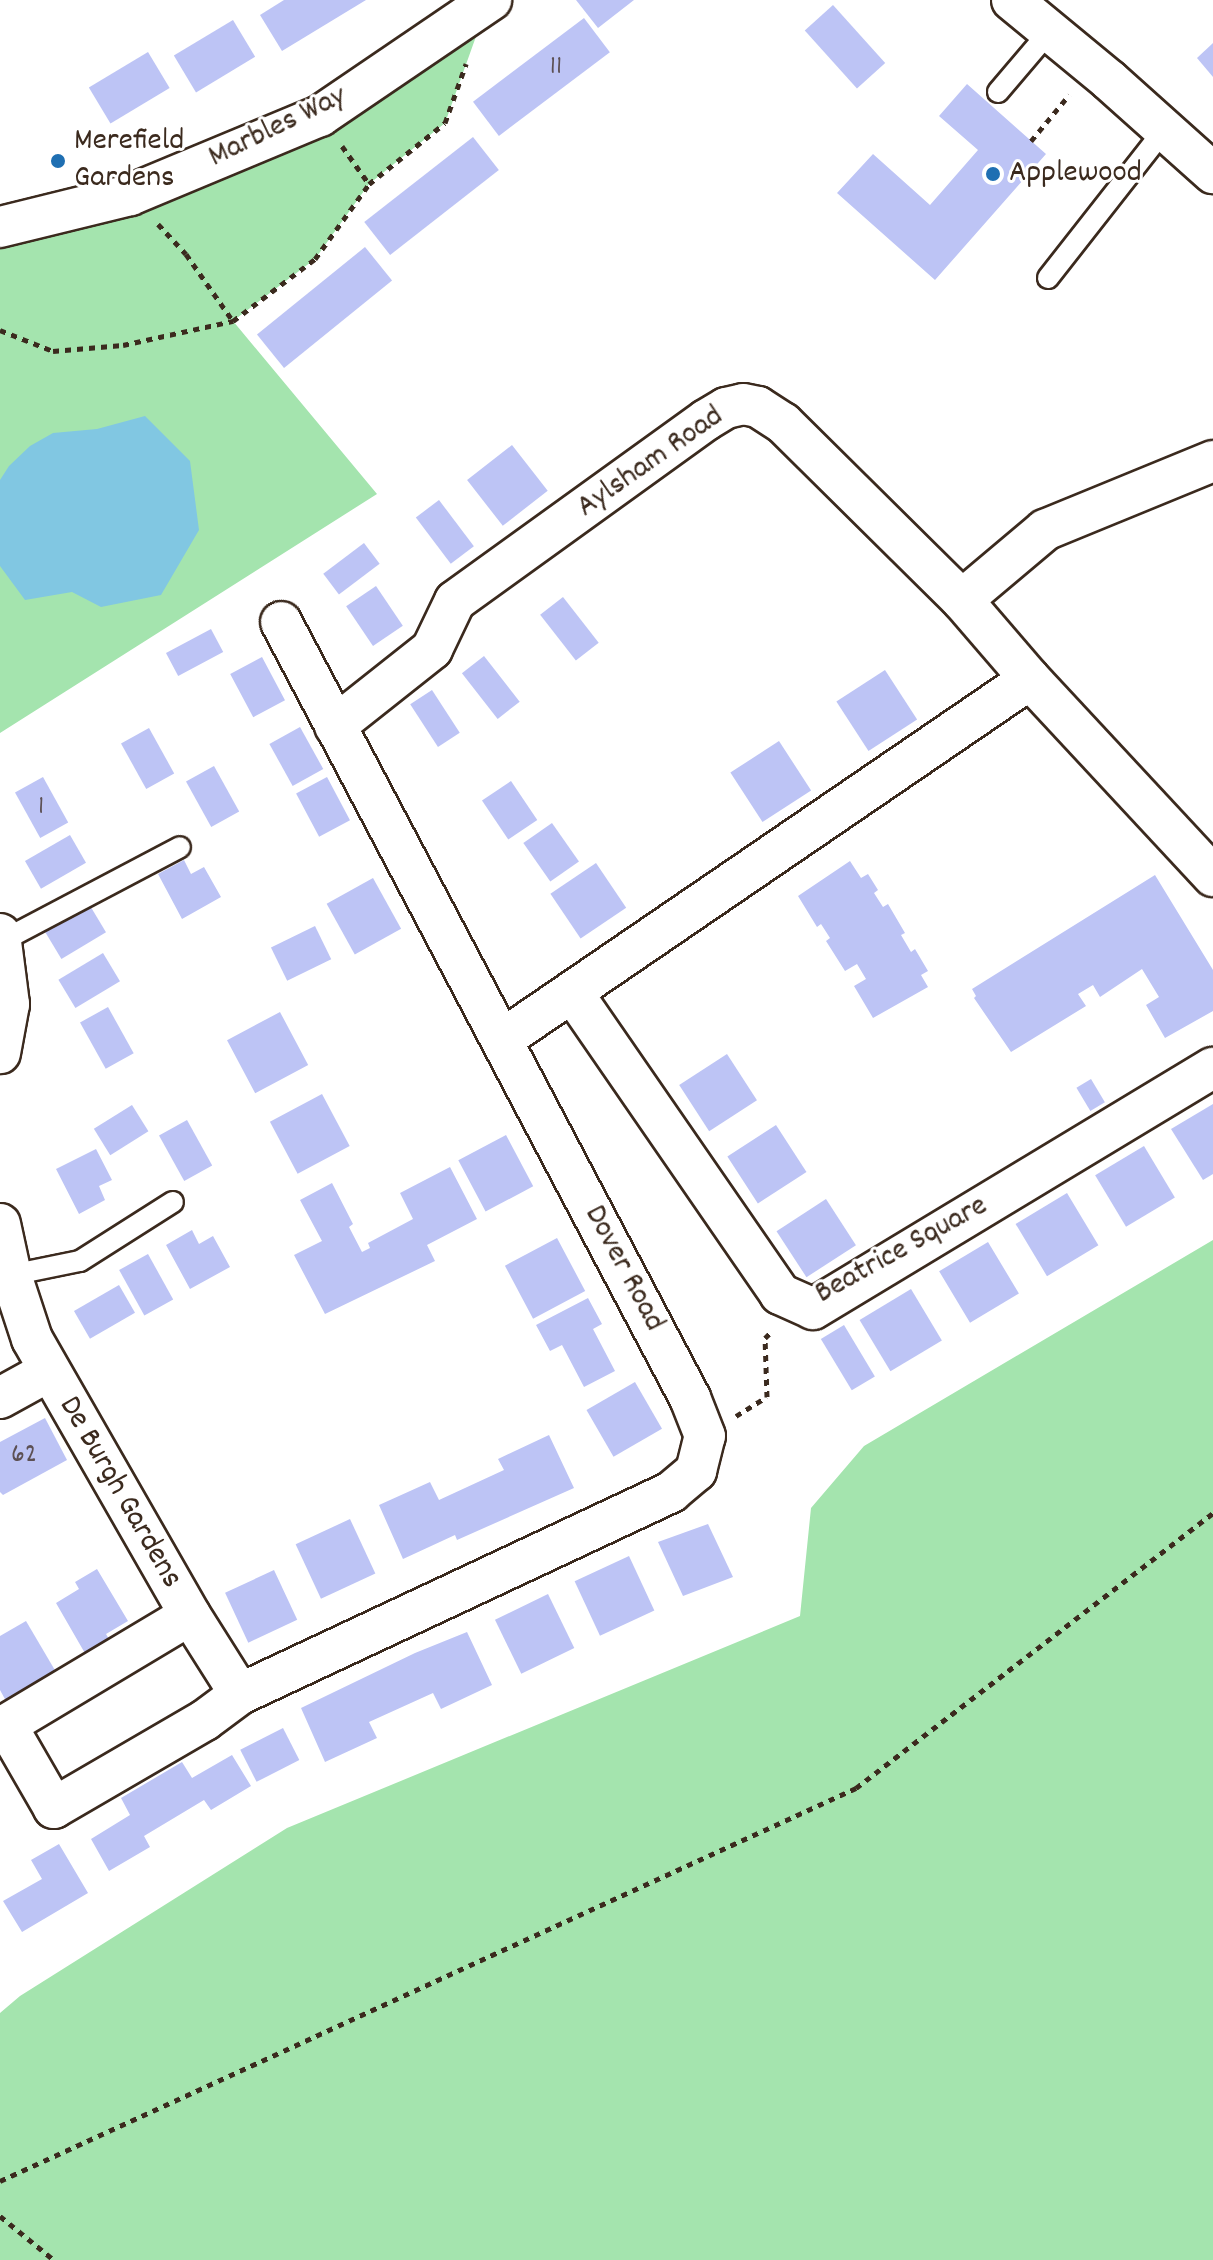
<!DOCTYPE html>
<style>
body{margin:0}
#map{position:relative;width:1213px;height:2260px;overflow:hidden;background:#fff;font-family:Dekko,sans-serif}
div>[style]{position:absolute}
.green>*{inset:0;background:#a4e4ae}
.water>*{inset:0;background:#81c7e2}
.building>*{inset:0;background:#bdc4f5;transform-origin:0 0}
.path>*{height:5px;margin-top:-2.5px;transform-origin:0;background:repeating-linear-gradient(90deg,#3b2a1e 0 6px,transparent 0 12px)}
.roads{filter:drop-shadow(2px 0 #3b2a1e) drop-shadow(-2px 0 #3b2a1e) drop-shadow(0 2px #3b2a1e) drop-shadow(0 -2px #3b2a1e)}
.service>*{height:20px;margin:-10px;padding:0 10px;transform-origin:10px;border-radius:10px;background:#fff}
.minor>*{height:40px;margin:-20px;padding:0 20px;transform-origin:20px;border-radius:20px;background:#fff}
.dots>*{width:22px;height:22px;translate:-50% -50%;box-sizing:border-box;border:4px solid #fff;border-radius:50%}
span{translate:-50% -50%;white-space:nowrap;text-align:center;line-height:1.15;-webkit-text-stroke:6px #fff;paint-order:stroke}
.number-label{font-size:28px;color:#5c5054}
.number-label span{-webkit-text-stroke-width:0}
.street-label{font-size:32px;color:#3b2a1e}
.poi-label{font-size:32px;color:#3b2a1e}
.left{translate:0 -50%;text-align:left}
</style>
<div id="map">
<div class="green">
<i style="clip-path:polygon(488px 3px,445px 123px,369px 184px,315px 259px,233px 321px,377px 494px,0 733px,0 227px,320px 116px)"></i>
<i style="clip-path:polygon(1213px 1240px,1213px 2260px,0 2260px,0 2013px,20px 1996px,287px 1828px,800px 1616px,811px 1508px,864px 1446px)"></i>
</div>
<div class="water">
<i style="clip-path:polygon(145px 416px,190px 461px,199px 530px,161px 595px,101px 607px,72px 592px,25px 600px,0 566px,0 480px,9px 466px,30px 446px,53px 433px,97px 429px)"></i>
</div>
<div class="building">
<i style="clip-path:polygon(284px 0,366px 0,282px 51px,260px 15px)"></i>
<i style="clip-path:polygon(576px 0,634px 0,598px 28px)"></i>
<i style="left:833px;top:5px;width:78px;height:38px;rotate:48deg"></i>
<i style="left:584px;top:18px;width:43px;height:139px;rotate:53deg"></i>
<i style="left:233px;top:20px;width:43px;height:69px;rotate:59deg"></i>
<i style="clip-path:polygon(1213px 43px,1213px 77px,1197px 58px)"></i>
<i style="left:148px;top:52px;width:42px;height:69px;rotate:59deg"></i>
<i style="clip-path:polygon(967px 84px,1046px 154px,935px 280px,837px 193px,873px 154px,930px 205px,978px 150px,939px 116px)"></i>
<i style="left:473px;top:137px;width:42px;height:138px;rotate:52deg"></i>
<i style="left:365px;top:247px;width:43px;height:139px;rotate:51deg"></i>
<i style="left:512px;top:445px;width:58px;height:57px;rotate:52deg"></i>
<i style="left:439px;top:500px;width:58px;height:29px;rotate:53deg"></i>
<i style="left:364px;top:543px;width:26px;height:51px;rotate:53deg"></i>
<i style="left:376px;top:586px;width:48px;height:36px;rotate:56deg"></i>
<i style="left:563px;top:597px;width:58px;height:29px;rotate:52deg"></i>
<i style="left:211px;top:629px;width:26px;height:51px;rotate:62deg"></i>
<i style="left:484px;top:656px;width:58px;height:28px;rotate:52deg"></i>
<i style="left:262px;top:657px;width:49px;height:36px;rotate:62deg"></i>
<i style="left:885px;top:670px;width:59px;height:58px;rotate:57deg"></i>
<i style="left:432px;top:690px;width:51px;height:26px;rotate:57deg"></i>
<i style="left:300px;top:727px;width:48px;height:35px;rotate:61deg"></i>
<i style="left:149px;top:728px;width:52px;height:32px;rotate:61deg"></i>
<i style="left:779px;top:741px;width:59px;height:58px;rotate:57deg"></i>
<i style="left:214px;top:766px;width:52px;height:32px;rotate:61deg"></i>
<i style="left:43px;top:777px;width:52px;height:32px;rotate:61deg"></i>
<i style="left:327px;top:777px;width:49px;height:35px;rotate:62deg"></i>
<i style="left:511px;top:781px;width:47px;height:35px;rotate:56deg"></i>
<i style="left:552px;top:823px;width:47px;height:35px;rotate:55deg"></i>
<i style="left:70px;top:835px;width:32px;height:52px;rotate:60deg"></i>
<i style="clip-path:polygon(184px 860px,191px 874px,204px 867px,221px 897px,182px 919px,158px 874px)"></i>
<i style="clip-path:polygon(850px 861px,861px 878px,868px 874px,878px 890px,874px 893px,883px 907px,888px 904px,905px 933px,901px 935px,911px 952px,915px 949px,928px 971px,921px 975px,928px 987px,873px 1018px,854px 986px,866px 979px,857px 964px,845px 971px,826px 941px,830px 938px,821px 924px,817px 927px,798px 896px)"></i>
<i style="left:596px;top:863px;width:54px;height:55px;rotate:56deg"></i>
<i style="clip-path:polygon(1155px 875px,1213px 970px,1213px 1011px,1165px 1038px,1146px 1005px,1159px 997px,1142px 969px,1100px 997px,1093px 985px,1078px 994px,1086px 1006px,1011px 1052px,974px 998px,976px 996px,972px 989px)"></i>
<i style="left:373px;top:878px;width:58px;height:53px;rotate:61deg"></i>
<i style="left:89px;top:904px;width:33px;height:52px;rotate:59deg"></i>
<i style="left:315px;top:926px;width:37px;height:49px;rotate:64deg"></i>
<i style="left:103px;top:953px;width:33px;height:52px;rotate:59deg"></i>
<i style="left:108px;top:1007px;width:53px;height:32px;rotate:61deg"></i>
<i style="left:280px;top:1012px;width:60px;height:60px;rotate:62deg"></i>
<i style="left:727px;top:1054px;width:55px;height:57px;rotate:57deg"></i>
<i style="left:1091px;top:1079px;width:27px;height:17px;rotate:59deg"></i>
<i style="left:322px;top:1094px;width:59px;height:59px;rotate:62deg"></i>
<i style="clip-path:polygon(1213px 1104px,1213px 1174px,1203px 1180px,1171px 1129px)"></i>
<i style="left:132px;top:1105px;width:31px;height:45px;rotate:58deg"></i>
<i style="left:187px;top:1120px;width:52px;height:32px;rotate:61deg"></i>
<i style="left:776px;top:1125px;width:56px;height:58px;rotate:57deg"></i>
<i style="left:506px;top:1135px;width:58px;height:54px;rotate:62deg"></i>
<i style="left:1144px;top:1146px;width:60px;height:57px;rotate:59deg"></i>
<i style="clip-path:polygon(96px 1149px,112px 1180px,99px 1186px,105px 1200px,79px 1214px,56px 1169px)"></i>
<i style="clip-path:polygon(450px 1167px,477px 1219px,427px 1245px,435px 1261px,325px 1314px,294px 1255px,322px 1241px,300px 1200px,332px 1183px,353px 1224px,349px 1227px,362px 1252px,370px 1248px,368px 1243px,413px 1219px,400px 1193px)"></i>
<i style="left:1067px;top:1193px;width:61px;height:60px;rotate:59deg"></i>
<i style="left:826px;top:1199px;width:55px;height:59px;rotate:57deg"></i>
<i style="clip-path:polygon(192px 1230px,199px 1244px,213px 1236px,230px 1267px,190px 1289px,166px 1245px)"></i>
<i style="left:557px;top:1238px;width:60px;height:59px;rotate:62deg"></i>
<i style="left:988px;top:1242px;width:60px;height:57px;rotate:59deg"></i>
<i style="left:148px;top:1254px;width:52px;height:33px;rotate:61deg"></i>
<i style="left:119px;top:1285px;width:32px;height:52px;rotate:60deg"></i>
<i style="left:911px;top:1289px;width:60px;height:60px;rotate:59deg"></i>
<i style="clip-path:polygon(588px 1298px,602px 1324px,593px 1329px,615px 1371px,584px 1387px,562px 1345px,550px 1351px,536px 1325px)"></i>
<i style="left:844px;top:1325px;width:60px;height:27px;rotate:59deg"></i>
<i style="left:635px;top:1382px;width:54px;height:56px;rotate:60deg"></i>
<i style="clip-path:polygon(45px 1418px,67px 1460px,3px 1495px,0 1492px,0 1442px)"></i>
<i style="clip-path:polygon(549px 1435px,574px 1488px,457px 1540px,455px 1535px,403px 1559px,379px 1505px,430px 1482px,439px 1500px,504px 1470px,498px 1459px)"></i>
<i style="left:350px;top:1519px;width:60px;height:60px;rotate:65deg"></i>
<i style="clip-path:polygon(708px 1524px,733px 1577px,683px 1596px,658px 1542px)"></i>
<i style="left:629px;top:1556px;width:60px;height:60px;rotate:65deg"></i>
<i style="clip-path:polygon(97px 1569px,128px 1621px,106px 1634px,110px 1641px,86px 1655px,56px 1603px,79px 1589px,75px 1582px)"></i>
<i style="left:274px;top:1570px;width:55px;height:54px;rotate:65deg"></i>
<i style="left:548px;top:1594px;width:60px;height:59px;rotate:64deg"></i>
<i style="clip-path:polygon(26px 1621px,56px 1672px,6px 1701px,0 1690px,0 1636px)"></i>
<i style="clip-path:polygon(467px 1632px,492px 1685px,441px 1709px,433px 1693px,369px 1722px,377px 1738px,325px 1762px,301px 1708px,415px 1653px)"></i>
<i style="left:283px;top:1728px;width:36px;height:48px;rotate:63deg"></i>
<i style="clip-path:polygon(232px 1755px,251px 1786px,211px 1810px,204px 1800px,144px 1836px,150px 1847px,109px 1871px,91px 1839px,130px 1815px,121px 1798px,182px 1762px,192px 1778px)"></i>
<i style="clip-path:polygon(59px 1844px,88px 1893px,22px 1932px,3px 1901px,42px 1879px,31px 1860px)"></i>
</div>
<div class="path">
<i style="left:1031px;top:141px;width:60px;rotate:-50.4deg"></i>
<i style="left:342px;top:146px;width:47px;rotate:54.6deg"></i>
<i style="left:158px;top:224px;width:41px;rotate:47deg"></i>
<i style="left:186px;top:254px;width:82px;rotate:55deg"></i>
<i style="left:0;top:330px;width:57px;rotate:21.6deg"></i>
<i style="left:53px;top:351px;width:70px;rotate:-4.9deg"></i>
<i style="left:123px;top:345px;width:113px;rotate:-12.3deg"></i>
<i style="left:233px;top:321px;width:103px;rotate:-37.1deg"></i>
<i style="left:315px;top:259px;width:92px;rotate:-54.2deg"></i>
<i style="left:369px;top:184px;width:97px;rotate:-38.8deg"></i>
<i style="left:445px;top:123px;width:63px;rotate:-70.4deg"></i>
<i style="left:736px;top:1416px;width:36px;rotate:-32deg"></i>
<i style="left:767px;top:1397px;width:59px;rotate:-91.9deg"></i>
<i style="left:765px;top:1338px;width:10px;rotate:-45deg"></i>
<i style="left:0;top:2181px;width:942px;rotate:-24.66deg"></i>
<i style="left:856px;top:1788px;width:451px;rotate:-37.6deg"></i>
<i style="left:0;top:2216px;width:70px;rotate:39.2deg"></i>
</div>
<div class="roads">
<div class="service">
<i style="left:998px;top:92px;width:80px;rotate:-49.6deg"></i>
<i style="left:1048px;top:278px;width:188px;rotate:-51.9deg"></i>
<i style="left:2px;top:941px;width:201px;rotate:-27.8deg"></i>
<i style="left:11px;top:1275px;width:70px;rotate:-11.5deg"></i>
<i style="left:80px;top:1261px;width:110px;rotate:-32.4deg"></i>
</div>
<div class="minor">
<i style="left:1012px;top:0;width:126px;rotate:39.5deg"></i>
<i style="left:1109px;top:80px;width:140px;rotate:41.8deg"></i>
<i style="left:0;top:227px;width:134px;rotate:-13.8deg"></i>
<i style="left:130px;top:195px;width:206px;rotate:-22.6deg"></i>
<i style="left:320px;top:116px;width:207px;rotate:-34.2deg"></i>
<i style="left:962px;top:600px;width:109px;rotate:-40.1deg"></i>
<i style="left:1045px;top:530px;width:182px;rotate:-22.3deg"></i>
<i style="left:335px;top:726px;width:124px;rotate:-38.4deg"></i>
<i style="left:432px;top:649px;width:53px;rotate:-64.4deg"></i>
<i style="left:455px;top:601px;width:309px;rotate:-35.8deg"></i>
<i style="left:706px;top:420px;width:23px;rotate:-31deg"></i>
<i style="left:726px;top:408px;width:17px;rotate:-13deg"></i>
<i style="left:743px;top:404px;width:15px;rotate:11deg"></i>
<i style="left:758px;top:407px;width:30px;rotate:33deg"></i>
<i style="left:783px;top:423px;width:252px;rotate:44.7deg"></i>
<i style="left:962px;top:600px;width:104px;rotate:49.3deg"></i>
<i style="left:0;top:934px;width:71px;rotate:82.7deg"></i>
<i style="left:9px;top:1004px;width:50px;rotate:100.4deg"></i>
<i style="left:572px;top:992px;width:367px;rotate:55.4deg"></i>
<i style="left:780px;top:1294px;width:36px;rotate:24deg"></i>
<i style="left:813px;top:1309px;width:467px;rotate:-31.1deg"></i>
<i style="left:503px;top:1039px;width:638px;rotate:-34.34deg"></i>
<i style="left:1030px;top:679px;width:269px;rotate:47.1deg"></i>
<i style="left:0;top:1224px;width:52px;rotate:77.8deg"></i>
<i style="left:11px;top:1275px;width:67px;rotate:71.8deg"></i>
<i style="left:32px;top:1339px;width:318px;rotate:60.2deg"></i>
<i style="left:190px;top:1615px;width:93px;rotate:57.7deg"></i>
<i style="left:240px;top:1694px;width:44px;rotate:143.4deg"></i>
<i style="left:205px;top:1720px;width:175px;rotate:149.8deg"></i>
<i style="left:54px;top:1808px;width:96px;rotate:-120deg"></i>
<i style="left:6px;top:1725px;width:214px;rotate:-30.9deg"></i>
<i style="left:0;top:1398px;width:56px;rotate:-28.9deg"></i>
<i style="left:240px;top:1694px;width:476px;rotate:-25.1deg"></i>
<i style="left:671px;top:1492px;width:33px;rotate:-40deg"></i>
<i style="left:696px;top:1471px;width:36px;rotate:-76deg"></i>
<i style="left:705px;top:1436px;width:41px;rotate:-111.5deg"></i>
<i style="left:690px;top:1398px;width:877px;rotate:-117.79deg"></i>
</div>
</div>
<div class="dots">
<i style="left:58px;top:161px;background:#1f6fb2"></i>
<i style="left:993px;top:174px;background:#1f6fb2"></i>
</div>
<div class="number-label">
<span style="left:556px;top:68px">11</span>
<span style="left:41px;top:808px">1</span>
<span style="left:24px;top:1456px">62</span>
</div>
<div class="street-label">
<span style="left:278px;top:128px;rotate:-26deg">Marbles Way</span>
<span style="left:651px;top:463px;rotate:-35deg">Aylsham Road</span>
<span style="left:902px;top:1251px;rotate:-29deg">Beatrice Square</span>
<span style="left:623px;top:1269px;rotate:62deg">Dover Road</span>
<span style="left:119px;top:1493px;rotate:60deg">De Burgh Gardens</span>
</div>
<div class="poi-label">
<span class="left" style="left:74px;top:161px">Merefield<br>Gardens</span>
<span class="left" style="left:1009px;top:174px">Applewood</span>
</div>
</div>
